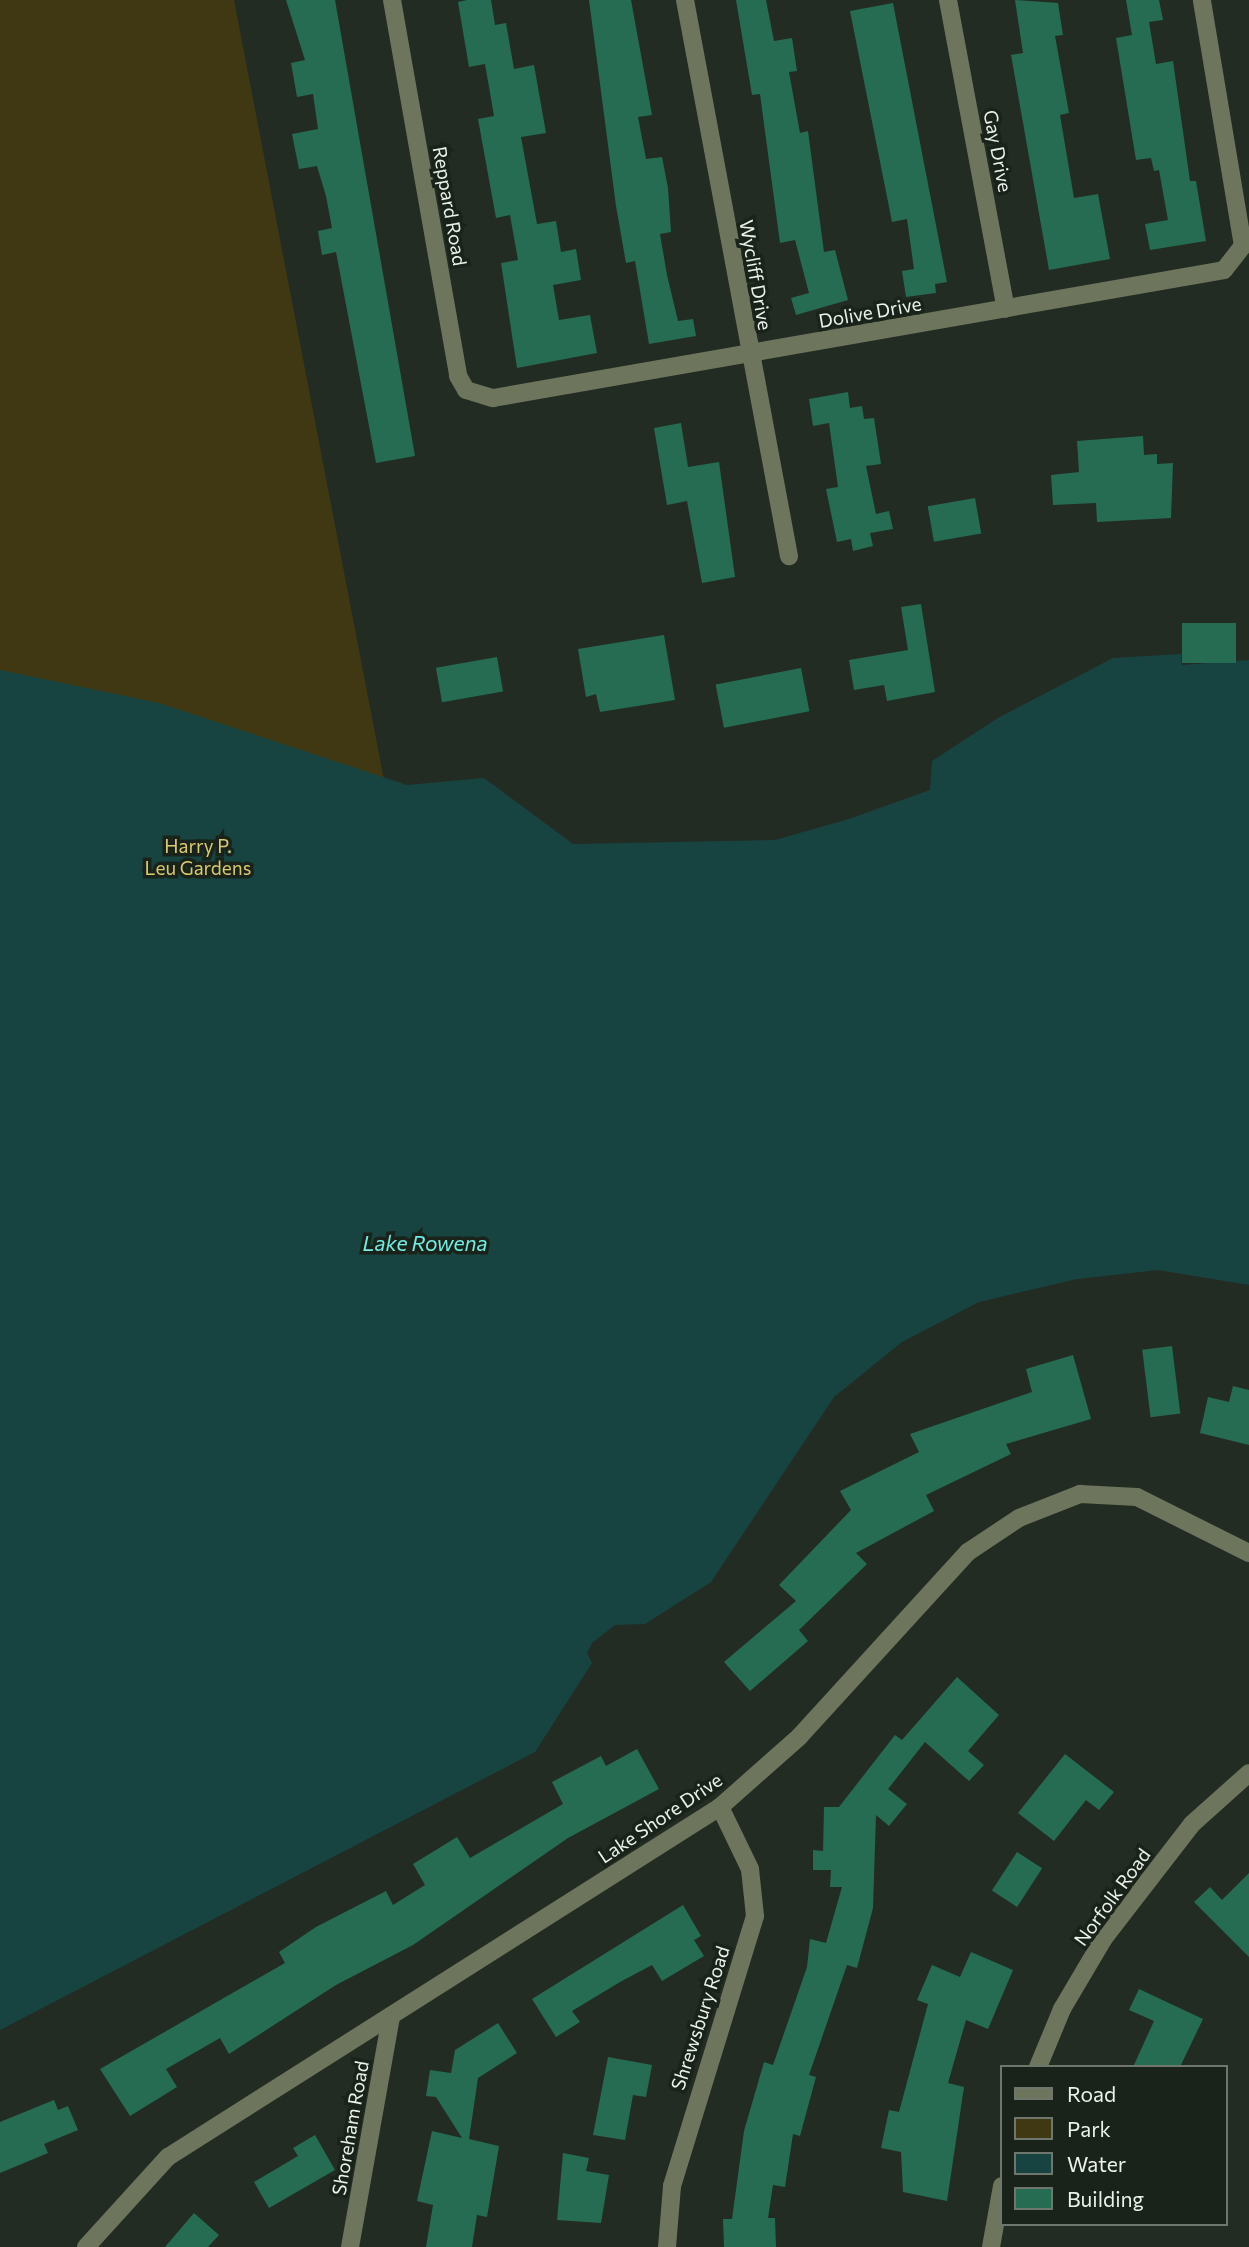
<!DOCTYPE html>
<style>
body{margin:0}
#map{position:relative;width:1249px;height:2247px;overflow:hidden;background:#232c23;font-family:Commissioner,sans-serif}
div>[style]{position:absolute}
.green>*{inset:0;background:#3f3813}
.water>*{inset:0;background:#174441}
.building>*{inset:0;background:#256c53;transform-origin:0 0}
.minor>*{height:18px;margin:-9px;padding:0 9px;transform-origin:9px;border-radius:9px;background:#6e755d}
span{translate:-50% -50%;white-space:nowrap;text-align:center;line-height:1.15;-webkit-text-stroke:7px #1a2319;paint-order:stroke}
.street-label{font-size:19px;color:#ebf2eb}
.park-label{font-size:19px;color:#d9c970}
.water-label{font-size:21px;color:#71ece3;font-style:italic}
.legend{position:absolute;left:1000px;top:2065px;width:228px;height:161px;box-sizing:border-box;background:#1a2319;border:2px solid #6e766d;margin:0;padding:9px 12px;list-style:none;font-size:21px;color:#ebf2eb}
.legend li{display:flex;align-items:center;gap:14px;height:35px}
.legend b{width:35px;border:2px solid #6e766d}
</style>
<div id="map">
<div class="green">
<i style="clip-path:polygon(0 0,234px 0,429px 1014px,0 1095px)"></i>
</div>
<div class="water">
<i style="clip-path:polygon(1181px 654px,1182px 665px,1249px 660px,1249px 1285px,1158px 1270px,1077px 1279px,979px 1302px,902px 1342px,834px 1397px,711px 1582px,645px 1624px,615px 1625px,592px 1643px,587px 1653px,592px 1663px,535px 1752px,0 2030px,0 670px,159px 703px,407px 785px,484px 778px,573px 844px,775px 840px,849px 819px,930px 790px,932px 761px,998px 718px,1113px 658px)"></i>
</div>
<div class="building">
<i style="clip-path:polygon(286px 0,335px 0,415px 456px,376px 463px,336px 252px,322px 255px,318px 231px,332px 228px,326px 196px,317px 166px,299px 169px,292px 134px,318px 129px,313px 94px,297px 97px,291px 63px,305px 60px)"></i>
<i style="clip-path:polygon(467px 0,491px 0,495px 25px,506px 23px,514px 69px,534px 65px,546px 133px,521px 137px,537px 224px,556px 221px,561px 252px,576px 249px,581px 280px,553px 285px,559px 320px,590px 315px,597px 353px,517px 368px,501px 263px,518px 260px,510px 215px,496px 218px,478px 119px,494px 116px,485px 64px,469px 67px,458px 2px)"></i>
<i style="clip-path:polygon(589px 0,631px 0,652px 115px,638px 117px,646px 159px,662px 157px,668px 188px,671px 232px,660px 234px,667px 275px,678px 321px,693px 319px,696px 336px,649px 344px,635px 261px,626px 263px,616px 206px)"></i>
<i style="clip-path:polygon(736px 0,766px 0,774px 41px,792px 38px,797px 71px,789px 72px,800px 133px,808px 131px,824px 252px,835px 250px,848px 300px,796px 315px,791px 298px,809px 293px,795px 240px,780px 243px,760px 94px,752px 95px)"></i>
<i style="clip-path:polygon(1015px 0,1058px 3px,1063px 35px,1055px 36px,1069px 113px,1060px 115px,1074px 198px,1098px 194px,1110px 259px,1049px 270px,1011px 55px,1023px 53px)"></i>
<i style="clip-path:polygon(1126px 0,1159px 0,1163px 20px,1149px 22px,1156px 64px,1173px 61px,1190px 181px,1196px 181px,1206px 241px,1150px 250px,1145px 224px,1168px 220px,1159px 170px,1154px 171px,1151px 158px,1136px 160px,1116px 38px,1132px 35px)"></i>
<i style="clip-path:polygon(893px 3px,947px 282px,935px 284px,936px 293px,906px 297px,902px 271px,914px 269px,907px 219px,892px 222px,850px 11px)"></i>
<i style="clip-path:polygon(848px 392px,850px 408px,862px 406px,864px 419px,874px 418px,881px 464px,866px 466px,876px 514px,889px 511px,893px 529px,870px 533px,873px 546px,853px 551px,851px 539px,837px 542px,826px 489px,838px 487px,829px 423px,813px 426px,809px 399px)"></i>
<i style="clip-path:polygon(681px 423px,688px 467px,719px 462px,735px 577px,702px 583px,687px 501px,667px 505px,654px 428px)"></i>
<i style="clip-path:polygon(1143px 436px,1144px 455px,1157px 454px,1157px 464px,1173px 463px,1171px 518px,1097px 522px,1096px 503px,1053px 505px,1051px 475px,1079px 472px,1077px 441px)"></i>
<i style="left:975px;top:498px;width:36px;height:48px;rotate:80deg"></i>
<i style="clip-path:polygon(921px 604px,935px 692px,887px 701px,884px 685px,854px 690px,849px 660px,908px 650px,901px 607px)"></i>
<i style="left:1236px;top:623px;width:40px;height:54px;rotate:90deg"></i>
<i style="clip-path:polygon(664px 635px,675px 700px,600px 712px,596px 694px,586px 697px,578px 649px)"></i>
<i style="left:497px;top:657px;width:35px;height:62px;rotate:80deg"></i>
<i style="left:801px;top:668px;width:44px;height:87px;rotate:79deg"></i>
<i style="left:1172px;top:1346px;width:68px;height:30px;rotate:83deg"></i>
<i style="clip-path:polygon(1073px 1355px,1091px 1419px,1006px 1444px,1011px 1454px,926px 1495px,934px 1511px,856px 1553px,867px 1564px,799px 1630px,808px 1641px,750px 1691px,724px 1662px,796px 1601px,779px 1585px,851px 1510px,840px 1491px,919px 1452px,910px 1434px,1032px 1392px,1026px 1369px)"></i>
<i style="clip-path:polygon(1233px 1386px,1249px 1390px,1249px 1445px,1200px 1433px,1208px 1397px,1229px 1402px)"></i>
<i style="clip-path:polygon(957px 1677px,999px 1715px,968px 1751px,984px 1765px,969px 1781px,925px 1742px,888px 1789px,907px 1804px,889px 1826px,876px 1815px,873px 1908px,857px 1968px,847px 1965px,809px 2075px,816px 2077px,800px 2136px,793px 2134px,785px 2187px,773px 2185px,768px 2218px,775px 2218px,776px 2247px,724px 2247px,723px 2219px,732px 2219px,744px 2131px,764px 2062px,773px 2065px,807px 1967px,810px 1939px,826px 1943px,842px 1887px,830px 1887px,831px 1870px,813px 1870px,813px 1850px,823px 1851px,824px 1807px,839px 1807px,895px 1735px,902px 1740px)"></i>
<i style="clip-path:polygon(637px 1749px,659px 1789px,568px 1838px,413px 1945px,336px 1985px,229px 2054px,220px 2038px,166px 2069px,177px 2087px,130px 2116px,100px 2069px,285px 1963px,279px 1952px,316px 1927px,386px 1891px,393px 1905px,425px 1885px,413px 1864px,457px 1837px,470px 1858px,563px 1804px,552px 1782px,601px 1756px,606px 1766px)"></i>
<i style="clip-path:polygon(1065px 1754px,1114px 1792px,1099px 1810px,1086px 1800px,1054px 1841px,1018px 1813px)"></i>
<i style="left:1017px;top:1852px;width:30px;height:46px;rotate:33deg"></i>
<i style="clip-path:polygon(1249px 1873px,1249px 1957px,1194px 1902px,1210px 1887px,1222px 1900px)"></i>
<i style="clip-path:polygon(683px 1905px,701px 1936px,694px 1940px,704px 1956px,662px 1981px,652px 1965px,620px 1982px,572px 2011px,580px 2022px,556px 2037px,532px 1999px)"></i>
<i style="clip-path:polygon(971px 1952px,1013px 1970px,988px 2029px,966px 2020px,948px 2083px,964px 2087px,947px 2201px,903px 2192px,901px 2152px,881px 2148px,889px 2110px,899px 2112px,928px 2004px,917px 2000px,932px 1965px,960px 1977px)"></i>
<i style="clip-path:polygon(1139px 1989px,1203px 2019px,1180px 2067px,1133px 2067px,1154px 2021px,1129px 2010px)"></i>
<i style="clip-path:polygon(498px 2023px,517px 2053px,478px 2078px,469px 2139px,499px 2146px,487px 2217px,477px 2215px,472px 2247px,426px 2247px,433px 2205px,417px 2201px,432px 2131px,462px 2138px,436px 2097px,426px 2096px,430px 2070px,451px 2073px,455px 2050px)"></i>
<i style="clip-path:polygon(608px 2057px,652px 2065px,646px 2097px,633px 2095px,625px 2140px,593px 2135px)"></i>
<i style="clip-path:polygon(54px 2100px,58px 2110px,68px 2106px,78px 2130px,44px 2144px,48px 2153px,0 2173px,0 2122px)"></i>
<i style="clip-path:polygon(315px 2135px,335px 2170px,269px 2208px,254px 2182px,298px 2156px,293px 2148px)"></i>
<i style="clip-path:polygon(563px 2153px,589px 2158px,586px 2171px,609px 2175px,601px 2223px,557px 2220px)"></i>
<i style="clip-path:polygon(194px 2213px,219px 2235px,208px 2247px,165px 2247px)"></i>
</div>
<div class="minor">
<i style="left:392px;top:0;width:382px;rotate:80deg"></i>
<i style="left:458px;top:376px;width:16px;rotate:60deg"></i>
<i style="left:466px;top:390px;width:28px;rotate:17deg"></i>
<i style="left:493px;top:398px;width:742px;rotate:-9.93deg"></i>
<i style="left:1224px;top:270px;width:31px;rotate:-52deg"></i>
<i style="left:1243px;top:246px;width:249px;rotate:-99.5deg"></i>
<i style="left:685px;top:0;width:566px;rotate:79.41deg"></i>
<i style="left:948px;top:0;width:314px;rotate:79.4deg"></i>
<i style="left:1038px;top:2067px;width:63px;rotate:-67.5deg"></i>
<i style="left:1062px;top:2009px;width:82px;rotate:-59.4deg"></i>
<i style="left:1104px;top:1938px;width:144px;rotate:-52.3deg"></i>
<i style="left:1192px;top:1824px;width:76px;rotate:-41.8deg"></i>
<i style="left:86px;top:2247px;width:122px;rotate:-47.7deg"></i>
<i style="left:168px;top:2157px;width:654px;rotate:-32.38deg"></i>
<i style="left:720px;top:1807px;width:106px;rotate:-41.5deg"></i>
<i style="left:799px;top:1737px;width:251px;rotate:-47.6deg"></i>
<i style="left:968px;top:1552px;width:61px;rotate:-33.7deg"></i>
<i style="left:1019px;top:1518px;width:66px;rotate:-21.5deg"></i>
<i style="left:1080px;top:1494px;width:57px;rotate:3deg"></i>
<i style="left:1137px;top:1497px;width:125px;rotate:26.6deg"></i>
<i style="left:350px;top:2247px;width:235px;rotate:-79.9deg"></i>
<i style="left:667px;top:2247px;width:61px;rotate:-85.3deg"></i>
<i style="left:672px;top:2186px;width:282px;rotate:-72.9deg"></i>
<i style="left:755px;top:1916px;width:47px;rotate:-96.1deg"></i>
<i style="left:750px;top:1869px;width:69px;rotate:-115.8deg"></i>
<i style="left:991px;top:2247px;width:62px;rotate:-79.8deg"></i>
</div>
<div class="street-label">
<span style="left:998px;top:151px;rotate:79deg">Gay Drive</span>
<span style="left:450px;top:206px;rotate:80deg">Reppard Road</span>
<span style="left:756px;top:275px;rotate:80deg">Wycliff Drive</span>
<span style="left:870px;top:312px;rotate:-10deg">Dolive Drive</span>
<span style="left:660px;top:1818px;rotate:-34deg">Lake Shore Drive</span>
<span style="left:1112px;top:1897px;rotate:-54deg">Norfolk Road</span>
<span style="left:700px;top:2018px;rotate:-72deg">Shrewsbury Road</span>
<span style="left:350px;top:2128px;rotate:-80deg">Shoreham Road</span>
</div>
<div class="park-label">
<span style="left:198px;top:857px">Harry P.<br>Leu Gardens</span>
</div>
<div class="water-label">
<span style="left:425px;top:1243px">Lake Rowena</span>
</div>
<ul class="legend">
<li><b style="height:9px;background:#6e755d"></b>Road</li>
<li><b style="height:19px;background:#3f3813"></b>Park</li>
<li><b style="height:19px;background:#174441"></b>Water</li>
<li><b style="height:19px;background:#256c53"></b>Building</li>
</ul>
</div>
